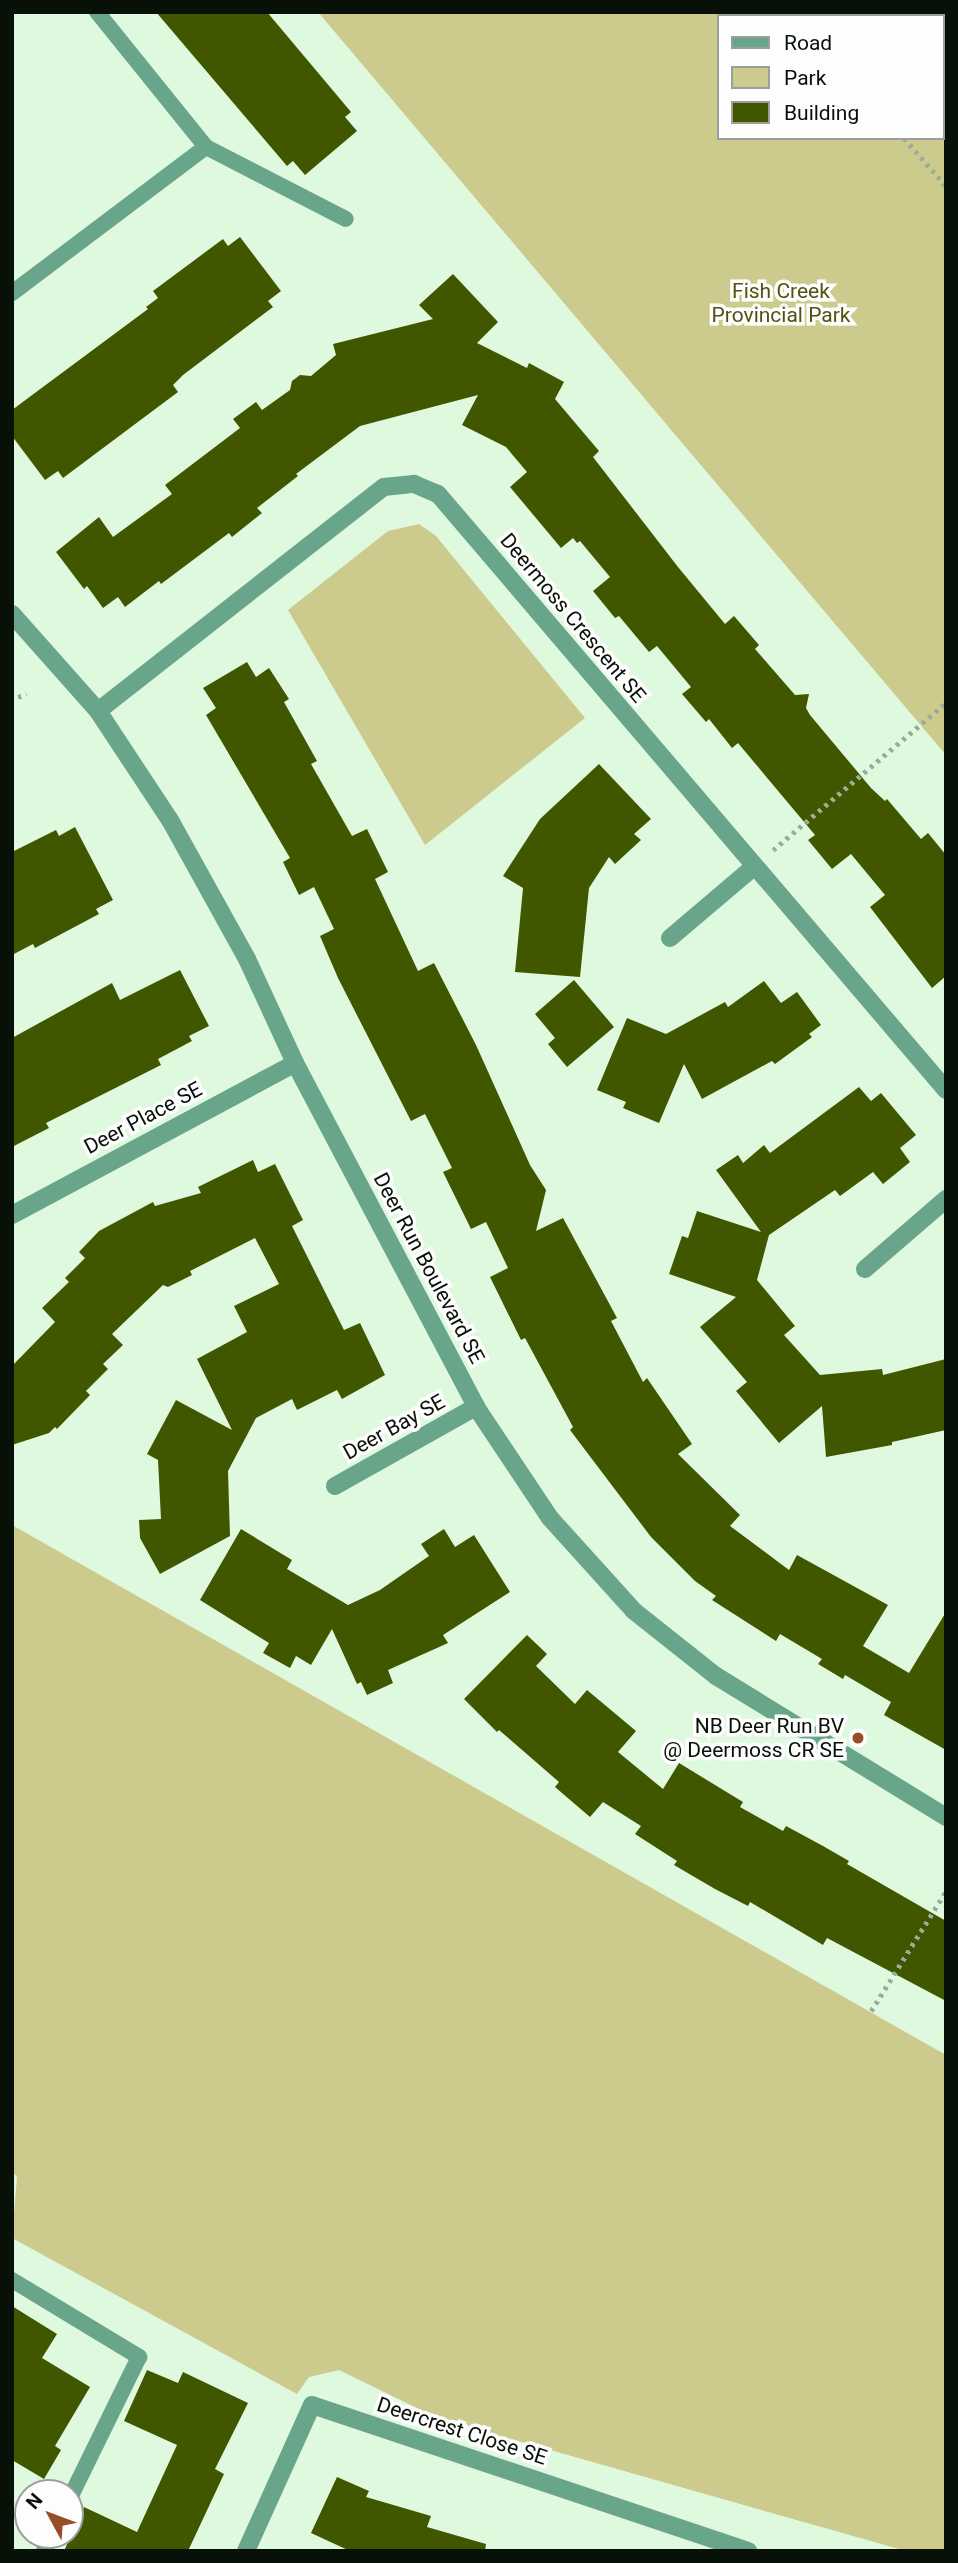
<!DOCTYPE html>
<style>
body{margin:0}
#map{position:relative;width:958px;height:2563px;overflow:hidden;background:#dff9df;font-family:Roboto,sans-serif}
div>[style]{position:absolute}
.green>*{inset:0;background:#ccca8d}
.building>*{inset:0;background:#405700}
.path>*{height:4.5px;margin-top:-2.25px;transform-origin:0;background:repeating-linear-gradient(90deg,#99ad99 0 3.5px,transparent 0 8.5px)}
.service>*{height:16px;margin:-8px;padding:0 8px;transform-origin:8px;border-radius:8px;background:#69a58a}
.minor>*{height:18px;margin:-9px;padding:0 9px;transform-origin:9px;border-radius:9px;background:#69a58a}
.tertiary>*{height:18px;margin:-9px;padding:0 9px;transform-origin:9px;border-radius:9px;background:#69a58a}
.dots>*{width:19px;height:19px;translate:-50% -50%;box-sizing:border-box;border:4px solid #fdfdfd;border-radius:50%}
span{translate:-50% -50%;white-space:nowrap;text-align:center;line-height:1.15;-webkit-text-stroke:7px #fdfdfd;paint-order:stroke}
.park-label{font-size:21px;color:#555110}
.street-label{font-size:21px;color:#081108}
.poi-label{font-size:21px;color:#081108}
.right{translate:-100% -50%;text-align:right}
.frame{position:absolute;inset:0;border:14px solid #081108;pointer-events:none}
.legend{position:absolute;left:717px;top:14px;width:228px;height:126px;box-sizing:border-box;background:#fdfdfd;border:2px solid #9b9f9b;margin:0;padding:9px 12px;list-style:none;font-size:21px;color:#081108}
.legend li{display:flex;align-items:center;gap:14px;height:35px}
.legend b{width:35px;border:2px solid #9b9f9b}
.north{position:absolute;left:14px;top:2479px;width:70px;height:70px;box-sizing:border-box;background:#fdfdfd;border:2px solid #9b9f9b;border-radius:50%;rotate:311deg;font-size:19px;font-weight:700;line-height:28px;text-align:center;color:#081108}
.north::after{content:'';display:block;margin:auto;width:24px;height:32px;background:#954e27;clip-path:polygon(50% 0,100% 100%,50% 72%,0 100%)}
</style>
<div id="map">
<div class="green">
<i style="clip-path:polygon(evenodd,318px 12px,946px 12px,946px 755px,918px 722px,318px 12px,718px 16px,942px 16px,942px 138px,718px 138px,718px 16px)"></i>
<i style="clip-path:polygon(419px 524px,436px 536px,585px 718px,425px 845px,288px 610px,388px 531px)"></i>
<i style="clip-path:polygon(12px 1525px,946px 2055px,946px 2551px,906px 2551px,490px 2433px,423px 2411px,339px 2370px,309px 2377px,297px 2394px,12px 2238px,17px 2177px,12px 2171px)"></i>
</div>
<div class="building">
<i style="clip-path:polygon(156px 12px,267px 12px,351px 112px,345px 117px,357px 131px,305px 175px,293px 161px,287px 166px)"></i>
<i style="clip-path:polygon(240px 237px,281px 291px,268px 301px,273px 307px,183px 375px,173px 385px,178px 392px,63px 478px,58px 471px,45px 480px,12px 436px,12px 410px,148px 309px,146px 307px,158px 298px,153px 291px,223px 239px,228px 246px)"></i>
<i style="clip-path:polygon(453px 274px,498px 322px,477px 343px,527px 368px,529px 363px,564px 382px,555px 399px,599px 451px,593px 457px,678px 567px,725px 624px,734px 616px,759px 645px,755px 649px,795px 695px,809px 694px,806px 708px,810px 715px,871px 788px,885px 801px,887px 799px,921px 839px,928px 833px,946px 855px,946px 976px,932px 988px,870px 907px,885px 895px,851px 854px,832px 869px,808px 840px,815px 835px,738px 743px,732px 748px,709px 719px,706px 722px,682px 694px,691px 687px,657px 646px,649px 652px,619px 616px,615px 618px,593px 591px,610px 577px,580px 541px,577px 543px,573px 538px,561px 548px,510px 487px,527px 472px,506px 447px,462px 425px,478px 395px,360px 426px,296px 474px,298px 476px,257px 508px,262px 513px,232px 537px,229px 533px,161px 584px,159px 581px,125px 607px,118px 597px,103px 608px,87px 586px,84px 589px,56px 552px,99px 517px,113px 537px,172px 494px,165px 485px,240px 428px,233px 419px,256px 402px,262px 410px,290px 390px,292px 381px,300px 375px,311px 376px,336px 355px,333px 344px,433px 319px,419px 305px)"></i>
<i style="clip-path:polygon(247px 662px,256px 677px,269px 668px,289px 699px,284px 702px,317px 761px,311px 764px,352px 836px,367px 829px,388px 872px,375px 879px,418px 971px,434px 963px,476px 1045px,530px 1165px,546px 1190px,536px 1231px,563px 1218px,617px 1318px,611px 1321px,643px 1382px,647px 1378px,692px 1444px,678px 1454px,740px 1515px,730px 1526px,789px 1570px,797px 1555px,888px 1605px,863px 1646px,909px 1673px,946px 1612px,946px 1750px,884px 1715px,891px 1702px,845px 1675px,843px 1679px,818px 1664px,822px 1659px,780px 1634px,776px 1641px,712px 1600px,716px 1596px,695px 1581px,651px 1537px,570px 1430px,573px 1427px,525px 1338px,521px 1340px,490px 1277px,508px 1268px,486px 1222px,471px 1229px,443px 1172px,452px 1168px,425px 1114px,411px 1121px,338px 978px,320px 936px,334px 929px,314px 887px,299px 895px,283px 862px,290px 858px,206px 715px,216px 708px,203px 688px)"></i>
<i style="clip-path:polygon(599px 764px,651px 819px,634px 834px,641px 840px,615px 864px,609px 857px,589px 888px,580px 977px,515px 972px,523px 888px,503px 876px,540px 819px)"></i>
<i style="clip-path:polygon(75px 827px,113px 900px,96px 909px,99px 914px,35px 948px,33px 944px,12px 955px,12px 852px,56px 830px,59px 836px)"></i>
<i style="clip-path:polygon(180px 970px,209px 1026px,189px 1036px,192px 1041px,158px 1059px,161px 1065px,46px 1123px,49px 1128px,12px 1147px,12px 1038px,112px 983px,120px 1000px)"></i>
<i style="clip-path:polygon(574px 980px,614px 1027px,567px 1067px,548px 1044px,555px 1038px,535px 1014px)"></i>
<i style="clip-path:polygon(764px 981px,781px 1003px,797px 992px,821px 1025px,809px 1034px,812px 1037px,775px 1064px,772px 1061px,702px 1099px,684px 1064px,659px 1123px,623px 1108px,626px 1102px,597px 1090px,627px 1018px,666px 1034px,725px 1002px,728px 1007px)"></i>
<i style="clip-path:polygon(859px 1087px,871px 1101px,881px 1093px,916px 1135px,900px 1148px,910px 1162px,883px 1184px,873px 1172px,840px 1196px,835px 1190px,769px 1235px,757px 1280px,795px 1326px,784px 1335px,820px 1375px,882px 1369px,883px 1375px,946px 1359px,946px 1430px,892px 1442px,892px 1445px,826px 1457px,822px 1406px,779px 1443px,736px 1391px,747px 1382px,700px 1327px,736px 1297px,669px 1274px,682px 1236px,688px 1238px,697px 1211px,761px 1232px,716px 1170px,738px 1155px,743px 1163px,764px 1145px,770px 1153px)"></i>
<i style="clip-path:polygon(253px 1160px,258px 1172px,275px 1164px,303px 1220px,292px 1226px,344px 1330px,360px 1323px,385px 1375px,342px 1399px,337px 1390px,297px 1410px,292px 1399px,256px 1418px,228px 1471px,230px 1536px,160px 1574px,140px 1538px,139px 1520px,161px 1519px,158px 1460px,147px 1454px,176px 1400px,232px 1430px,197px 1359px,247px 1332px,234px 1306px,279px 1284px,255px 1238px,190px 1271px,192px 1275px,168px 1287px,163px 1285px,112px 1334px,123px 1345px,103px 1364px,108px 1369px,86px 1391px,90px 1395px,57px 1429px,55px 1427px,49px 1433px,12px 1445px,12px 1366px,55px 1322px,42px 1308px,69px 1282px,65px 1278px,85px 1258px,79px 1252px,99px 1231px,153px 1202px,155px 1206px,201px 1193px,198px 1187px)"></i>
<i style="clip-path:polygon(241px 1529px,292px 1560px,287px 1569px,348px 1605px,380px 1590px,429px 1556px,421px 1544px,444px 1529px,455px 1547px,474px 1535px,510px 1592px,443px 1635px,448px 1643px,388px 1670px,393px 1683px,367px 1695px,361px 1682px,357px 1684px,332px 1629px,311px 1665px,296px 1656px,290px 1668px,263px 1653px,269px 1643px,200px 1600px)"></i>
<i style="clip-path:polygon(527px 1635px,547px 1654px,536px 1666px,575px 1704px,587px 1690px,636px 1731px,618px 1752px,663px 1789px,679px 1763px,743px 1802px,740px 1807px,783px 1831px,786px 1826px,823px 1846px,849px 1861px,847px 1864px,946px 1921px,946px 2001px,827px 1938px,823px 1945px,750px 1902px,748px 1906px,715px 1889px,674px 1865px,677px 1861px,635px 1834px,641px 1826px,603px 1802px,590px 1817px,555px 1787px,559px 1782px,499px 1730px,497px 1732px,464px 1699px)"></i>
<i style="clip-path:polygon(12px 2306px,57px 2334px,42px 2358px,90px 2387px,55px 2446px,61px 2450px,44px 2479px,12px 2460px)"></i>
<i style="clip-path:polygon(147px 2370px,178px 2383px,183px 2372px,248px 2403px,215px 2469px,224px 2474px,188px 2551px,64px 2551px,84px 2507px,137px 2532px,177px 2445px,124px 2421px)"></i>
<i style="clip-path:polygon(337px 2477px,369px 2491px,366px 2497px,431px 2516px,427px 2527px,486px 2544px,485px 2551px,350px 2551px,311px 2533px)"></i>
</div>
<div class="path">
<i style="left:805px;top:12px;width:4px;rotate:63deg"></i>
<i style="left:904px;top:138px;width:64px;rotate:48.8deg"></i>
<i style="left:18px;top:697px;width:9px;rotate:-21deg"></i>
<i style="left:773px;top:850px;width:227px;rotate:-40.4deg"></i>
<i style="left:871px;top:2011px;width:142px;rotate:-58deg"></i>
</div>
<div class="service">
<i style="left:206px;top:147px;width:157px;rotate:27.2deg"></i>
<i style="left:12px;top:293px;width:243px;rotate:-37deg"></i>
<i style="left:206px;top:147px;width:174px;rotate:-128.9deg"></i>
<i style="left:12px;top:2280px;width:149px;rotate:31.2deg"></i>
<i style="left:139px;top:2357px;width:157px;rotate:116.1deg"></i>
<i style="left:44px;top:2551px;width:18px;rotate:-63deg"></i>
</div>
<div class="minor">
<i style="left:98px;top:711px;width:363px;rotate:-38.1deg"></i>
<i style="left:384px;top:487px;width:30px;rotate:-6deg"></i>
<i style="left:414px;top:484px;width:26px;rotate:23deg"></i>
<i style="left:438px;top:494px;width:783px;rotate:49.56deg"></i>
<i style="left:670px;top:938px;width:111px;rotate:-40.3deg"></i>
<i style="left:12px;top:1215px;width:321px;rotate:-28.2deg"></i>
<i style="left:865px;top:1269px;width:107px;rotate:-40.8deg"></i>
<i style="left:335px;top:1486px;width:162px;rotate:-29.3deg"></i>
<i style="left:246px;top:2551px;width:160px;rotate:-65.7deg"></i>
<i style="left:312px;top:2405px;width:460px;rotate:18.5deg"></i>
</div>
<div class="tertiary">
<i style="left:12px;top:614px;width:130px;rotate:48.4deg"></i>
<i style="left:98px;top:711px;width:131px;rotate:56.6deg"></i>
<i style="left:170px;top:820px;width:159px;rotate:61deg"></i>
<i style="left:247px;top:959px;width:115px;rotate:65.2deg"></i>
<i style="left:295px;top:1063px;width:389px;rotate:62.2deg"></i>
<i style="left:476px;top:1407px;width:133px;rotate:56.3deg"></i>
<i style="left:550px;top:1518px;width:125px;rotate:47.9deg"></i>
<i style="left:634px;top:1611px;width:105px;rotate:38.4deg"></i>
<i style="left:716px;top:1676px;width:270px;rotate:31.5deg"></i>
</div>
<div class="dots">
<i style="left:858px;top:1738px;background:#954e27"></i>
</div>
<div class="park-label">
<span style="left:781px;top:303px">Fish Creek<br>Provincial Park</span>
</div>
<div class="street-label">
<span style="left:573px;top:618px;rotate:50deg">Deermoss Crescent SE</span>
<span style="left:143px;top:1118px;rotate:-28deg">Deer Place SE</span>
<span style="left:429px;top:1268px;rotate:62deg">Deer Run Boulevard SE</span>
<span style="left:394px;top:1427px;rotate:-29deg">Deer Bay SE</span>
<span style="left:462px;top:2431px;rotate:18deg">Deercrest Close SE</span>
</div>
<div class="poi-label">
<span class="right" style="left:844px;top:1738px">NB Deer Run BV<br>@ Deermoss CR SE</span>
</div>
<div class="frame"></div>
<ul class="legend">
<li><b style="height:9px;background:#69a58a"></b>Road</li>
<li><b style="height:19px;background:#ccca8d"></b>Park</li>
<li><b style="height:19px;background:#405700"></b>Building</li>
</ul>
<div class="north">N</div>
</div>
